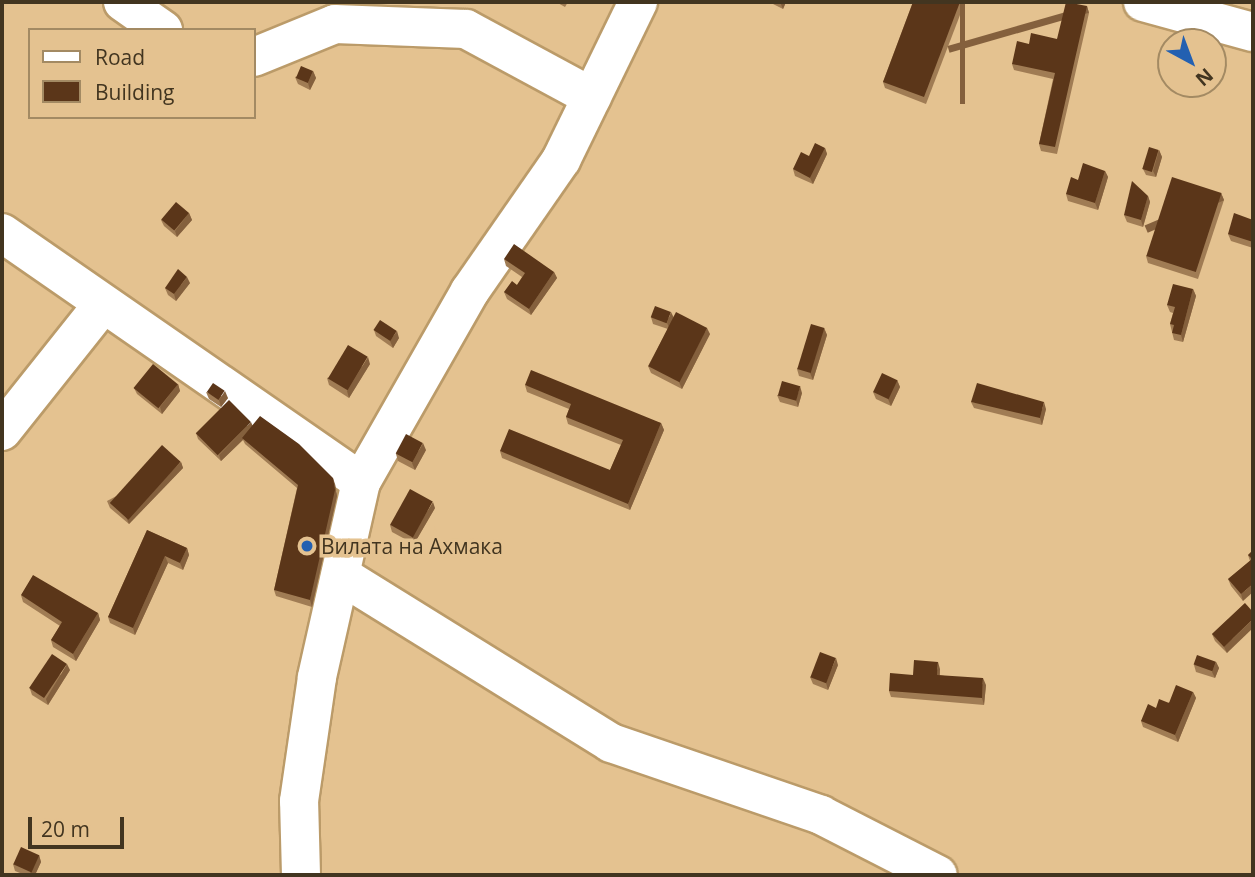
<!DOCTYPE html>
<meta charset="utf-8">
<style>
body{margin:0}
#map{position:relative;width:1255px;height:877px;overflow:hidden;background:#e4c290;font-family:"Open Sans",sans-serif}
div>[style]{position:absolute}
.roads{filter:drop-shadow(2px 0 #bb9b69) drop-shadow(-2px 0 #bb9b69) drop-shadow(0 2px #bb9b69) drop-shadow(0 -2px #bb9b69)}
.minor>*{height:38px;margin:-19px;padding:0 19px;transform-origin:19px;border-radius:19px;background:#fff}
.wall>*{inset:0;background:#a07c54}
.shaded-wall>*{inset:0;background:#84603d;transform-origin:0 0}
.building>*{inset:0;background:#5b3619;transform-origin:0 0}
.dots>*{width:19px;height:19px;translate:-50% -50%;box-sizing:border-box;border:4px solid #e4c290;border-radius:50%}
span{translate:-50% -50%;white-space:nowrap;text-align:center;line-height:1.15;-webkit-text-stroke:7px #e4c290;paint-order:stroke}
.poi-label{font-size:21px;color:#423520}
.left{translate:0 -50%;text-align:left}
.frame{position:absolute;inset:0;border:4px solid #423520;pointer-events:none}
.legend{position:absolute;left:28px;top:28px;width:228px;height:91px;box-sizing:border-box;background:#e4c290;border:2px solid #a38a63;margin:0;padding:9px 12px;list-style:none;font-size:21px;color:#423520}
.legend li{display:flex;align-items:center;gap:14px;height:35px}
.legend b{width:35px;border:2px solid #a38a63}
.north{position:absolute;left:1157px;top:28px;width:70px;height:70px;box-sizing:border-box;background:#e4c290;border:2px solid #a38a63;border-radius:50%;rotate:139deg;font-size:19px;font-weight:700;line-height:28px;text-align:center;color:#423520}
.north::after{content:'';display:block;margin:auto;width:24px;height:32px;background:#2360b1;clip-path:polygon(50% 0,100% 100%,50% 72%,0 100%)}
.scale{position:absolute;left:28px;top:817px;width:96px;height:32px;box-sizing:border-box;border:4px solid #423520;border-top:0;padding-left:9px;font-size:21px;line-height:24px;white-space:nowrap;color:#423520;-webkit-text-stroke:5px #e4c290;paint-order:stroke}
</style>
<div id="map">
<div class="roads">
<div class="minor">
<i style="left:123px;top:2px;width:49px;rotate:35deg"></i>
<i style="left:1143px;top:2px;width:114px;rotate:15.3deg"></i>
<i style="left:254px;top:57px;width:87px;rotate:-22.2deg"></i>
<i style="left:335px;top:24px;width:131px;rotate:2.2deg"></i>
<i style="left:466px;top:29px;width:143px;rotate:28.4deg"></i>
<i style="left:2px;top:233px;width:437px;rotate:34.7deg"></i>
<i style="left:361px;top:482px;width:220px;rotate:-60.3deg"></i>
<i style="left:470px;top:291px;width:160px;rotate:-55.2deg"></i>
<i style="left:561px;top:160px;width:176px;rotate:-64deg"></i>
<i style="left:2px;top:431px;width:162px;rotate:-51.5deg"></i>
<i style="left:342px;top:576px;width:317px;rotate:31.8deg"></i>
<i style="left:611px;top:743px;width:222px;rotate:18.9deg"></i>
<i style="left:821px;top:815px;width:131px;rotate:27.1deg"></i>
<i style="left:301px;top:875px;width:74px;rotate:-91.5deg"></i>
<i style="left:299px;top:801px;width:125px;rotate:-81.7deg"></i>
<i style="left:317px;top:677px;width:200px;rotate:-77.3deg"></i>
</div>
</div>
<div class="wall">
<i style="clip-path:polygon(556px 2px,568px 2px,565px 7px)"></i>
<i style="clip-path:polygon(769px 2px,786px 2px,783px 9px)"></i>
<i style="clip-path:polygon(913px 2px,965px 2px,926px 104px,885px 88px,883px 82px)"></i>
<i style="clip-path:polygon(1087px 6px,1089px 13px,1057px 154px,1041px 151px,1039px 144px,1053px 79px,1014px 70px,1012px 64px,1029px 44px,1057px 39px)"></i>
<i style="clip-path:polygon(313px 71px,316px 78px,310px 90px,298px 84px,295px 77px)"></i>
<i style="clip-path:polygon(825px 148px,827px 154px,813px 184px,795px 176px,793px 169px)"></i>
<i style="clip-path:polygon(1159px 150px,1162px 157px,1156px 177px,1146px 175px,1143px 169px)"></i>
<i style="clip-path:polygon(1105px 171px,1108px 177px,1098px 210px,1068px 201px,1066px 194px,1078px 180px)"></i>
<i style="clip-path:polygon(1221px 193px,1224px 200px,1198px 279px,1148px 263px,1146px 256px)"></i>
<i style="clip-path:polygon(1148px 196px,1150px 202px,1143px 227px,1127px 222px,1124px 215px)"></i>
<i style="clip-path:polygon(189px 213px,192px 220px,177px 237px,164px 226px,161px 220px)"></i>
<i style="clip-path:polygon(1253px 220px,1253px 248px,1231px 241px,1228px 234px)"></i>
<i style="clip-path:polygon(504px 259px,554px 272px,557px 278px,531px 315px,507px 299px,504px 292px,517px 285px,522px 277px,506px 266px)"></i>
<i style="clip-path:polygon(190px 283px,176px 301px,168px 295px,165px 288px)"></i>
<i style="clip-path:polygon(1193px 289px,1196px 296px,1183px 342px,1174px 340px,1170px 324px,1173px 313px,1170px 312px,1167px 305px)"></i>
<i style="clip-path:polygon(651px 317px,673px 318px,710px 334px,682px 389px,651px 373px,648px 366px,668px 329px,653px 324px)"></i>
<i style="clip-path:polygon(824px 328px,827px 335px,813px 380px,799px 376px,797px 369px)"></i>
<i style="clip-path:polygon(374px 330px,399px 338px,393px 348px,376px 336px)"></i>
<i style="clip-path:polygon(370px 364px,349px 398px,329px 385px,327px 378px)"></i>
<i style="clip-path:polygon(897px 380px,900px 387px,891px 406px,876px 399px,873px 392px)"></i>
<i style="clip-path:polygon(178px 384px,180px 391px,162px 414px,137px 394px,134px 388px)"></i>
<i style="clip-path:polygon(525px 385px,661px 423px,664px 430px,630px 510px,502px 458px,500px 451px,610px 470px,621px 445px,568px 424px,566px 417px,569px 409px,527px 392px)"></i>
<i style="clip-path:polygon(206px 392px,228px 398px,221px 407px,209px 399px)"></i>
<i style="clip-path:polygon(802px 393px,798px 407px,780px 402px,777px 395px)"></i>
<i style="clip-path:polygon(971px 402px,1046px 409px,1042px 425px,974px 408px)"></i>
<i style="clip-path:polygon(252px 425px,335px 484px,337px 496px,312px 607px,276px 596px,274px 590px,297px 488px,245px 444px,243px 440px,221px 461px,198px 439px,196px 433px)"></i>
<i style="clip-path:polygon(426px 450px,415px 470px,398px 461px,396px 454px)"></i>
<i style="clip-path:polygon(181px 462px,183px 468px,129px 524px,110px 508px,107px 501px)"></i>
<i style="clip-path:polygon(435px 508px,414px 544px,392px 532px,390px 525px)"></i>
<i style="clip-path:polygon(147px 530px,187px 548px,189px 555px,183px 570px,168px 563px,135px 635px,110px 623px,108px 617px)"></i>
<i style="clip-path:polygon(1253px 550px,1243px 601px,1231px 586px,1228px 579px,1250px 561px,1248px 555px)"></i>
<i style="clip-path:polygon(21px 595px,98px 613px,100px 620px,76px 661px,53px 647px,51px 640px,60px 626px,23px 602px)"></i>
<i style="clip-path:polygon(1245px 603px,1227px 653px,1215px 641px,1212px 634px)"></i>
<i style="clip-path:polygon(1216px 662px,1219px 668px,1215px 678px,1196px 672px,1194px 665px)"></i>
<i style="clip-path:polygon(838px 665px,828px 690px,813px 684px,810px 677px)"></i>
<i style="clip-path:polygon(940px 669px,940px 675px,986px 685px,984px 705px,891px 697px,889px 691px,913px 675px)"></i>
<i style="clip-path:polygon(70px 670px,48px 705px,32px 695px,30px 689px)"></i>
<i style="clip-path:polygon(1193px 692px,1196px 698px,1178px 742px,1143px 727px,1141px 721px,1156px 708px)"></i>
<i style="clip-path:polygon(39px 855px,41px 862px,35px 875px,25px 875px,15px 871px,13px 864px)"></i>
</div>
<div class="shaded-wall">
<i style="clip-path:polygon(780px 2px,786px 2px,783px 9px)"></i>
<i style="left:960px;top:2px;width:5px;height:102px"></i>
<i style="left:1087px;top:6px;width:7px;height:145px;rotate:74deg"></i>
<i style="clip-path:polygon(313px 71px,316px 78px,310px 90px,308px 83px)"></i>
<i style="clip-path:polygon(825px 148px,827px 154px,813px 184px,810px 178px)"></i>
<i style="clip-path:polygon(1159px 150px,1162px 157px,1156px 177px,1153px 171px)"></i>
<i style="clip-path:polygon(1105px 171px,1108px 177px,1098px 210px,1095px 203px)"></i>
<i style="left:1221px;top:193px;width:8px;height:83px;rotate:67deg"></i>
<i style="clip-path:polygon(1148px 196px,1150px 202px,1143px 227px,1141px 220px)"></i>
<i style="clip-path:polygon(189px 213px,192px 220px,177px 237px,175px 231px)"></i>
<i style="clip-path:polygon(554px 272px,557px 278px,531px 315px,529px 309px)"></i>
<i style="clip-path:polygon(187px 277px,190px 283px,176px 301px,174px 294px)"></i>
<i style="clip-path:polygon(1193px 289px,1196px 296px,1183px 342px,1181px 335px)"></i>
<i style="clip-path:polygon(671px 312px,674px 318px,670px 330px,667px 323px)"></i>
<i style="clip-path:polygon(707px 328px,710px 334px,682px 389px,679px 382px)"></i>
<i style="clip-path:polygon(824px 328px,827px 335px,813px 380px,810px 373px)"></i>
<i style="clip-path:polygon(397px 331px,399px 338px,393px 348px,390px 341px)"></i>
<i style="clip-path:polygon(368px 357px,370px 364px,349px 398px,347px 391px)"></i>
<i style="clip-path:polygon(897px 380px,900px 387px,891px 406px,888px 399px)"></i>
<i style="clip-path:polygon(178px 384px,180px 391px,162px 414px,160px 407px)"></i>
<i style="clip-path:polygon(800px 386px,802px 393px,798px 407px,796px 400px)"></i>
<i style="clip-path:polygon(225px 391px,228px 398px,221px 407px,219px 400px)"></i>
<i style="clip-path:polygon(1044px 402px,1046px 409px,1042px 425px,1040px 418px)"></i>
<i style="clip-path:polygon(251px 422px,254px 429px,221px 461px,219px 455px)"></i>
<i style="clip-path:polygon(661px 423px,664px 430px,630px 510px,628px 504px)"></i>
<i style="clip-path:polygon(423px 443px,426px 450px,415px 470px,412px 463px)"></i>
<i style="clip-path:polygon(181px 462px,183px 468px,129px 524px,126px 517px)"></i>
<i style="clip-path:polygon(333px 478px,335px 484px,337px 496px,312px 607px,310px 600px)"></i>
<i style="clip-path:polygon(433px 502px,435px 508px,414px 544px,412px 537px)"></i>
<i style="clip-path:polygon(187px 548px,189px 555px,183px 570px,180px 563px)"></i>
<i style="clip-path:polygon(165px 556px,168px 563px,135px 635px,133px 628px)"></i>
<i style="clip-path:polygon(1253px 584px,1253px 592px,1243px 601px,1241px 594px)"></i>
<i style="clip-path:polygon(98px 613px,100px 620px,76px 661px,73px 654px)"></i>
<i style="clip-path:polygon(1253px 619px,1253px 628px,1227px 653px,1224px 647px)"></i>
<i style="clip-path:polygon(836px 658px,838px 665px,828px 690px,826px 683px)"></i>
<i style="clip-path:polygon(938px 662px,940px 669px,939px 681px,937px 675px)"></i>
<i style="clip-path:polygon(1216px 662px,1219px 668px,1215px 678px,1212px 672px)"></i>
<i style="clip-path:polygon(67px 664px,70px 670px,48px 705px,46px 699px)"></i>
<i style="clip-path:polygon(983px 678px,986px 685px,984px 705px,982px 698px)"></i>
<i style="clip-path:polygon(1193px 692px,1196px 698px,1178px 742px,1175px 735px)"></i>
<i style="clip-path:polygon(39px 855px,41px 862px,35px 875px,31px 875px,30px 873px)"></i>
</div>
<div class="building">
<i style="clip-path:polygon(913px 2px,960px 2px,924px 97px,883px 82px)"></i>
<i style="clip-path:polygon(1066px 2px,1087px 6px,1055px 147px,1039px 144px,1055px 73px,1012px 64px,1017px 41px,1029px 44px,1031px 33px,1057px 39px)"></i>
<i style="left:301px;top:66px;width:13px;height:13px;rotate:23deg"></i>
<i style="clip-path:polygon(815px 143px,825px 148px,810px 178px,793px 169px,801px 152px,809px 156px)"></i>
<i style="left:1149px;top:147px;width:10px;height:23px;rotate:17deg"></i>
<i style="clip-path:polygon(1083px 163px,1105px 171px,1095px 203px,1066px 194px,1071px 177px,1078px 180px)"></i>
<i style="left:1172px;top:177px;width:52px;height:83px;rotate:18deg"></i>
<i style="clip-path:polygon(1132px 181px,1148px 196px,1141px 220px,1124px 215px)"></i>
<i style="left:176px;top:202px;width:17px;height:23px;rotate:40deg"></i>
<i style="clip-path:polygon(1234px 213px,1253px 220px,1253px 242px,1228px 234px)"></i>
<i style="clip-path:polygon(514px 244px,554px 272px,529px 309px,504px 292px,512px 281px,517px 285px,525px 273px,504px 259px)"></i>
<i style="clip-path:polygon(178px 269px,187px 277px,174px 294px,165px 288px)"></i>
<i style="clip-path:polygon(1173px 284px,1193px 289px,1181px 335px,1172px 333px,1174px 325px,1170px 324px,1175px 307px,1167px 305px)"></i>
<i style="left:655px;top:306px;width:17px;height:12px;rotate:21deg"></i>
<i style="left:676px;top:312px;width:35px;height:61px;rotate:27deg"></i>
<i style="left:380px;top:320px;width:20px;height:12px;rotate:33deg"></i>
<i style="left:811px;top:324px;width:14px;height:47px;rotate:17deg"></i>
<i style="left:348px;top:345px;width:23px;height:39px;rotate:31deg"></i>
<i style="left:153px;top:364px;width:32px;height:31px;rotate:39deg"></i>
<i style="clip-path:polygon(531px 370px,661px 423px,628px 504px,500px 451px,509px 429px,610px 470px,623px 440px,566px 417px,571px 404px,525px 385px)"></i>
<i style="left:882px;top:373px;width:17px;height:21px;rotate:25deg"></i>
<i style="left:782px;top:381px;width:19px;height:15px;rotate:16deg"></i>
<i style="left:213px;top:383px;width:14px;height:11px;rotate:34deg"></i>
<i style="clip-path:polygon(977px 383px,1044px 402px,1040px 418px,971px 402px)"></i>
<i style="left:229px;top:400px;width:31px;height:47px;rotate:45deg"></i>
<i style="clip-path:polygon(260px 416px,299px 444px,333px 478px,335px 490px,310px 600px,274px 590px,298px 485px,242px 438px)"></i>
<i style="left:406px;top:434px;width:19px;height:22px;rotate:28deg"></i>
<i style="left:162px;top:445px;width:25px;height:78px;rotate:42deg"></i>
<i style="left:410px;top:489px;width:26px;height:41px;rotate:29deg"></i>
<i style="clip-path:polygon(147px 530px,187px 548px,180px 563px,165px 556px,133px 628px,108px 617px)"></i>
<i style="clip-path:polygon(1253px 550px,1253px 584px,1241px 594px,1228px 579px,1252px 559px,1248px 555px)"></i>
<i style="clip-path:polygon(33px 575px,98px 613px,73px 654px,51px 640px,62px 622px,21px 595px)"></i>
<i style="clip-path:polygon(1245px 603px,1253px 612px,1253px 619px,1224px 647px,1212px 634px)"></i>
<i style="left:820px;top:652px;width:17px;height:27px;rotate:21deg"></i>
<i style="left:52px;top:654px;width:18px;height:41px;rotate:34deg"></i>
<i style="left:1197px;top:655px;width:20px;height:10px;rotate:20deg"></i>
<i style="clip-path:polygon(914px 660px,938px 662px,937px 675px,983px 678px,982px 698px,889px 691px,890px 673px,913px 675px)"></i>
<i style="clip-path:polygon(1176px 685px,1193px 692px,1175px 735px,1141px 721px,1148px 704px,1156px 708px,1159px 699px,1169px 703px)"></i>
<i style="left:21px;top:847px;width:20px;height:19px;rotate:24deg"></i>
</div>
<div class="dots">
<i style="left:307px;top:546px;background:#2360b1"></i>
</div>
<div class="poi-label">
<span class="left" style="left:321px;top:546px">Вилата на Ахмака</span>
</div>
<div class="frame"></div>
<ul class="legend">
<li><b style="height:9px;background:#fff"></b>Road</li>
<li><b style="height:19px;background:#5b3619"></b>Building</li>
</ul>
<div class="north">N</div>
<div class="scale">20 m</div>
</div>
